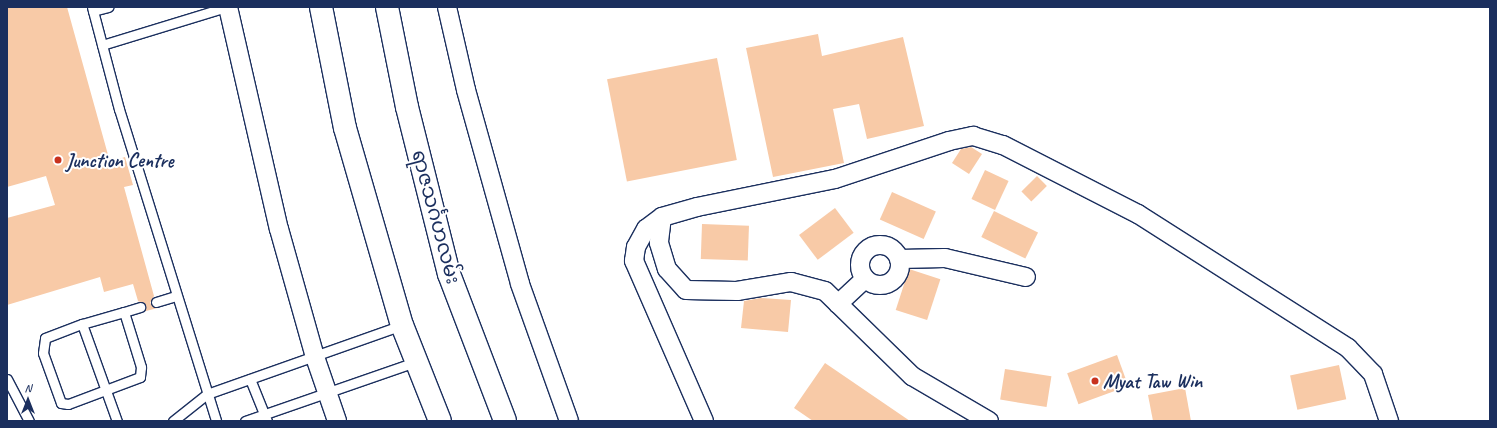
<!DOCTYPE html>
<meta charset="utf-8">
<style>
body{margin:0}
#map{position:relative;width:1497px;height:428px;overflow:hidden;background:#fff;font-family:Caveat,"Noto Sans Myanmar",sans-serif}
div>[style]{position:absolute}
.building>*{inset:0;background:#f8caa7;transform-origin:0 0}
.roads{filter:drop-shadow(1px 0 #1b2f5e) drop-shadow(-1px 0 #1b2f5e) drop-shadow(0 1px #1b2f5e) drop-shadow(0 -1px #1b2f5e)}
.lane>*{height:9px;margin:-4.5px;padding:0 4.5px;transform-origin:4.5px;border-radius:4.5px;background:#fff}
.street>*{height:18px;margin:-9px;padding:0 9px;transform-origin:9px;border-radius:9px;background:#fff}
.street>.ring{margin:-9px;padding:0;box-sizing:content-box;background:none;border:18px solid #fff;border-radius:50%}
.primary>*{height:22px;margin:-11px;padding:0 11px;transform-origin:11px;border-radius:11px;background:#fff}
.dots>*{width:11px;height:11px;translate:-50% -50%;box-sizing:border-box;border:2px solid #fff;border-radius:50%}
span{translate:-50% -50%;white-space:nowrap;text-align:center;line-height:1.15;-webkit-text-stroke:4px #fff;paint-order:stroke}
.poi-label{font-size:20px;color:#1b2f5e;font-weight:700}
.left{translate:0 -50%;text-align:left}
.street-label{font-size:20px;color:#1b2f5e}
.frame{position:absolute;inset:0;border:8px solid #1b2f5e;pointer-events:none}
.north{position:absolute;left:8px;top:380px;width:40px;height:40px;-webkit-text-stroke:3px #fff;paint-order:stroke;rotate:0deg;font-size:11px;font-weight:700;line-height:16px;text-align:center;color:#1b2f5e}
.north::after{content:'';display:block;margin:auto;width:14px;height:18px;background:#1b2f5e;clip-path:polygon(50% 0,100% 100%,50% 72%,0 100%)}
</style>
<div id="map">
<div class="building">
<i style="clip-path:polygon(7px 7px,67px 7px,110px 162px,125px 157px,133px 185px,124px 187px,154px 296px,150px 303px,158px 308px,142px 312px,146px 305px,138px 301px,133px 284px,104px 292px,100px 277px,7px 305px,7px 218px,55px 205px,46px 176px,7px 187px)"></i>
<i style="clip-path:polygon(818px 34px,822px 56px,903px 37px,924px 126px,867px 139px,859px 104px,833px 109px,844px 163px,773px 177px,746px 48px)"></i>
<i style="left:717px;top:58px;width:104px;height:112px;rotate:79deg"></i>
<i style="clip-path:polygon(971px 147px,982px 154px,969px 174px,952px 163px,961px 149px)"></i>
<i style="left:985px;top:170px;width:26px;height:32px;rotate:25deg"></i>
<i style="left:1037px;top:176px;width:14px;height:22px;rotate:45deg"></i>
<i style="left:892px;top:192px;width:48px;height:30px;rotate:24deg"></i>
<i style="left:835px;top:208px;width:31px;height:45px;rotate:53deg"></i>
<i style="left:994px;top:211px;width:49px;height:29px;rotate:26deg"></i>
<i style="left:702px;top:224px;width:47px;height:35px;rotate:2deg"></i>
<i style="left:909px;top:269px;width:33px;height:43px;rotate:18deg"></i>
<i style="clip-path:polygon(761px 298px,791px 300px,788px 332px,741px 328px,744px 301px)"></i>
<i style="left:1117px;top:355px;width:33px;height:53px;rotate:70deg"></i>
<i style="clip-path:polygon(825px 363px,910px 421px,813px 421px,794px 408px)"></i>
<i style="left:1339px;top:365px;width:35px;height:50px;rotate:78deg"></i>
<i style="left:1005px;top:369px;width:47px;height:31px;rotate:9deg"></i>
<i style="clip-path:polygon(1185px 388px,1191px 421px,1153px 421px,1148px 395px)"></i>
</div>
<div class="roads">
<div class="lane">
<i style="left:92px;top:7px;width:106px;rotate:75.2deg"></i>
<i style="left:119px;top:109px;width:327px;rotate:72.7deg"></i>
<i style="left:93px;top:11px;width:16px;rotate:-15deg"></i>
<i style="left:102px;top:45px;width:130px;rotate:-17deg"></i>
<i style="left:156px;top:302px;width:21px;rotate:-17deg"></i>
<i style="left:124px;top:312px;width:58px;rotate:72.8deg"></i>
<i style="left:141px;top:367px;width:10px;rotate:96deg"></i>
<i style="left:140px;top:377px;width:77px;rotate:159.4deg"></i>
<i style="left:68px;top:404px;width:7px;rotate:-172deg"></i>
<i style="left:61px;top:403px;width:53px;rotate:-109.8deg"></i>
<i style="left:43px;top:353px;width:15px;rotate:-82deg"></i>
<i style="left:45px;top:338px;width:40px;rotate:-21deg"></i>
<i style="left:82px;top:324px;width:44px;rotate:-15.9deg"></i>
<i style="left:124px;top:312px;width:17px;rotate:-17deg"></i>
<i style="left:82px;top:324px;width:103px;rotate:70.2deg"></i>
<i style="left:7px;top:379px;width:47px;rotate:62.4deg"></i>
<i style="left:250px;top:379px;width:45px;rotate:68deg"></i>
<i style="left:173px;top:421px;width:43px;rotate:-38.5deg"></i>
<i style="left:207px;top:394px;width:207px;rotate:-19.5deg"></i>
<i style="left:245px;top:421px;width:180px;rotate:-19.1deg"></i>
</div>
<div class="street">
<i style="left:228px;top:7px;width:228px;rotate:77.1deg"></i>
<i style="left:279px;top:229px;width:133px;rotate:74.3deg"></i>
<i style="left:315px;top:357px;width:68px;rotate:71deg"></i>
<i style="left:447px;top:7px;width:85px;rotate:77.1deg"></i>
<i style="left:466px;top:90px;width:201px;rotate:74.4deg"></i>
<i style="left:520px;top:284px;width:145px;rotate:70.3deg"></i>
<i style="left:662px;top:217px;width:26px;rotate:97deg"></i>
<i style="left:659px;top:243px;width:27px;rotate:73deg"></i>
<i style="left:667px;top:269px;width:28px;rotate:48deg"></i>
<i style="left:686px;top:290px;width:51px;rotate:1.1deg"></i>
<i style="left:737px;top:291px;width:55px;rotate:-9.5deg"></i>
<i style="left:791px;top:282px;width:35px;rotate:15deg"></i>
<i style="left:825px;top:291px;width:122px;rotate:44.3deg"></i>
<i style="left:912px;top:376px;width:89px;rotate:30.3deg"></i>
<i class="ring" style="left:860px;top:245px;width:22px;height:22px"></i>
<i style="left:899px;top:259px;width:46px;rotate:-1.2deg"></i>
<i style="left:945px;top:258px;width:83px;rotate:13.2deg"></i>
<i style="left:838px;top:304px;width:37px;rotate:-43deg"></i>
<i style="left:704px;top:421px;width:175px;rotate:-113.6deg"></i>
<i style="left:634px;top:261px;width:14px;rotate:-82deg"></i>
<i style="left:636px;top:247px;width:21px;rotate:-61deg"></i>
<i style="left:646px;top:229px;width:20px;rotate:-37deg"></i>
<i style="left:662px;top:217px;width:36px;rotate:-16deg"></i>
<i style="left:697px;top:207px;width:141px;rotate:-11.5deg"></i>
<i style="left:835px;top:179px;width:120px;rotate:-18.4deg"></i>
<i style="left:949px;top:141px;width:25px;rotate:-12deg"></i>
<i style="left:973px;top:136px;width:31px;rotate:17deg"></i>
<i style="left:1003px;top:145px;width:152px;rotate:27.1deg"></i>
<i style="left:1138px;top:214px;width:249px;rotate:32.5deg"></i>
<i style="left:1348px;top:348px;width:36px;rotate:46deg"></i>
<i style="left:1373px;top:374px;width:50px;rotate:71.2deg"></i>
</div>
<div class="primary">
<i style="left:321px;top:7px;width:123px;rotate:78.8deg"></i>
<i style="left:345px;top:128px;width:205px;rotate:73.9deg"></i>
<i style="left:402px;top:325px;width:103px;rotate:68.4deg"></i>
<i style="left:387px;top:7px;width:102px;rotate:78.7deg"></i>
<i style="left:407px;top:107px;width:172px;rotate:75.9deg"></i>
<i style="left:449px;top:274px;width:157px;rotate:69.1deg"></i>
</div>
</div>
<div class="dots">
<i style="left:58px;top:160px;background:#c8321e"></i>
<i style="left:1095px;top:381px;background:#c8321e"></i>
</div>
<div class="poi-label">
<span class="left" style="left:66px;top:160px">Junction Centre</span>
<span class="left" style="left:1103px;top:381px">Myat Taw Win</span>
</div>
<div class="street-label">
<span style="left:436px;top:217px;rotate:75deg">ရာဇသင်္ဂဟလမ်း</span>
</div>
<div class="frame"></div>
<div class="north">N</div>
</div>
